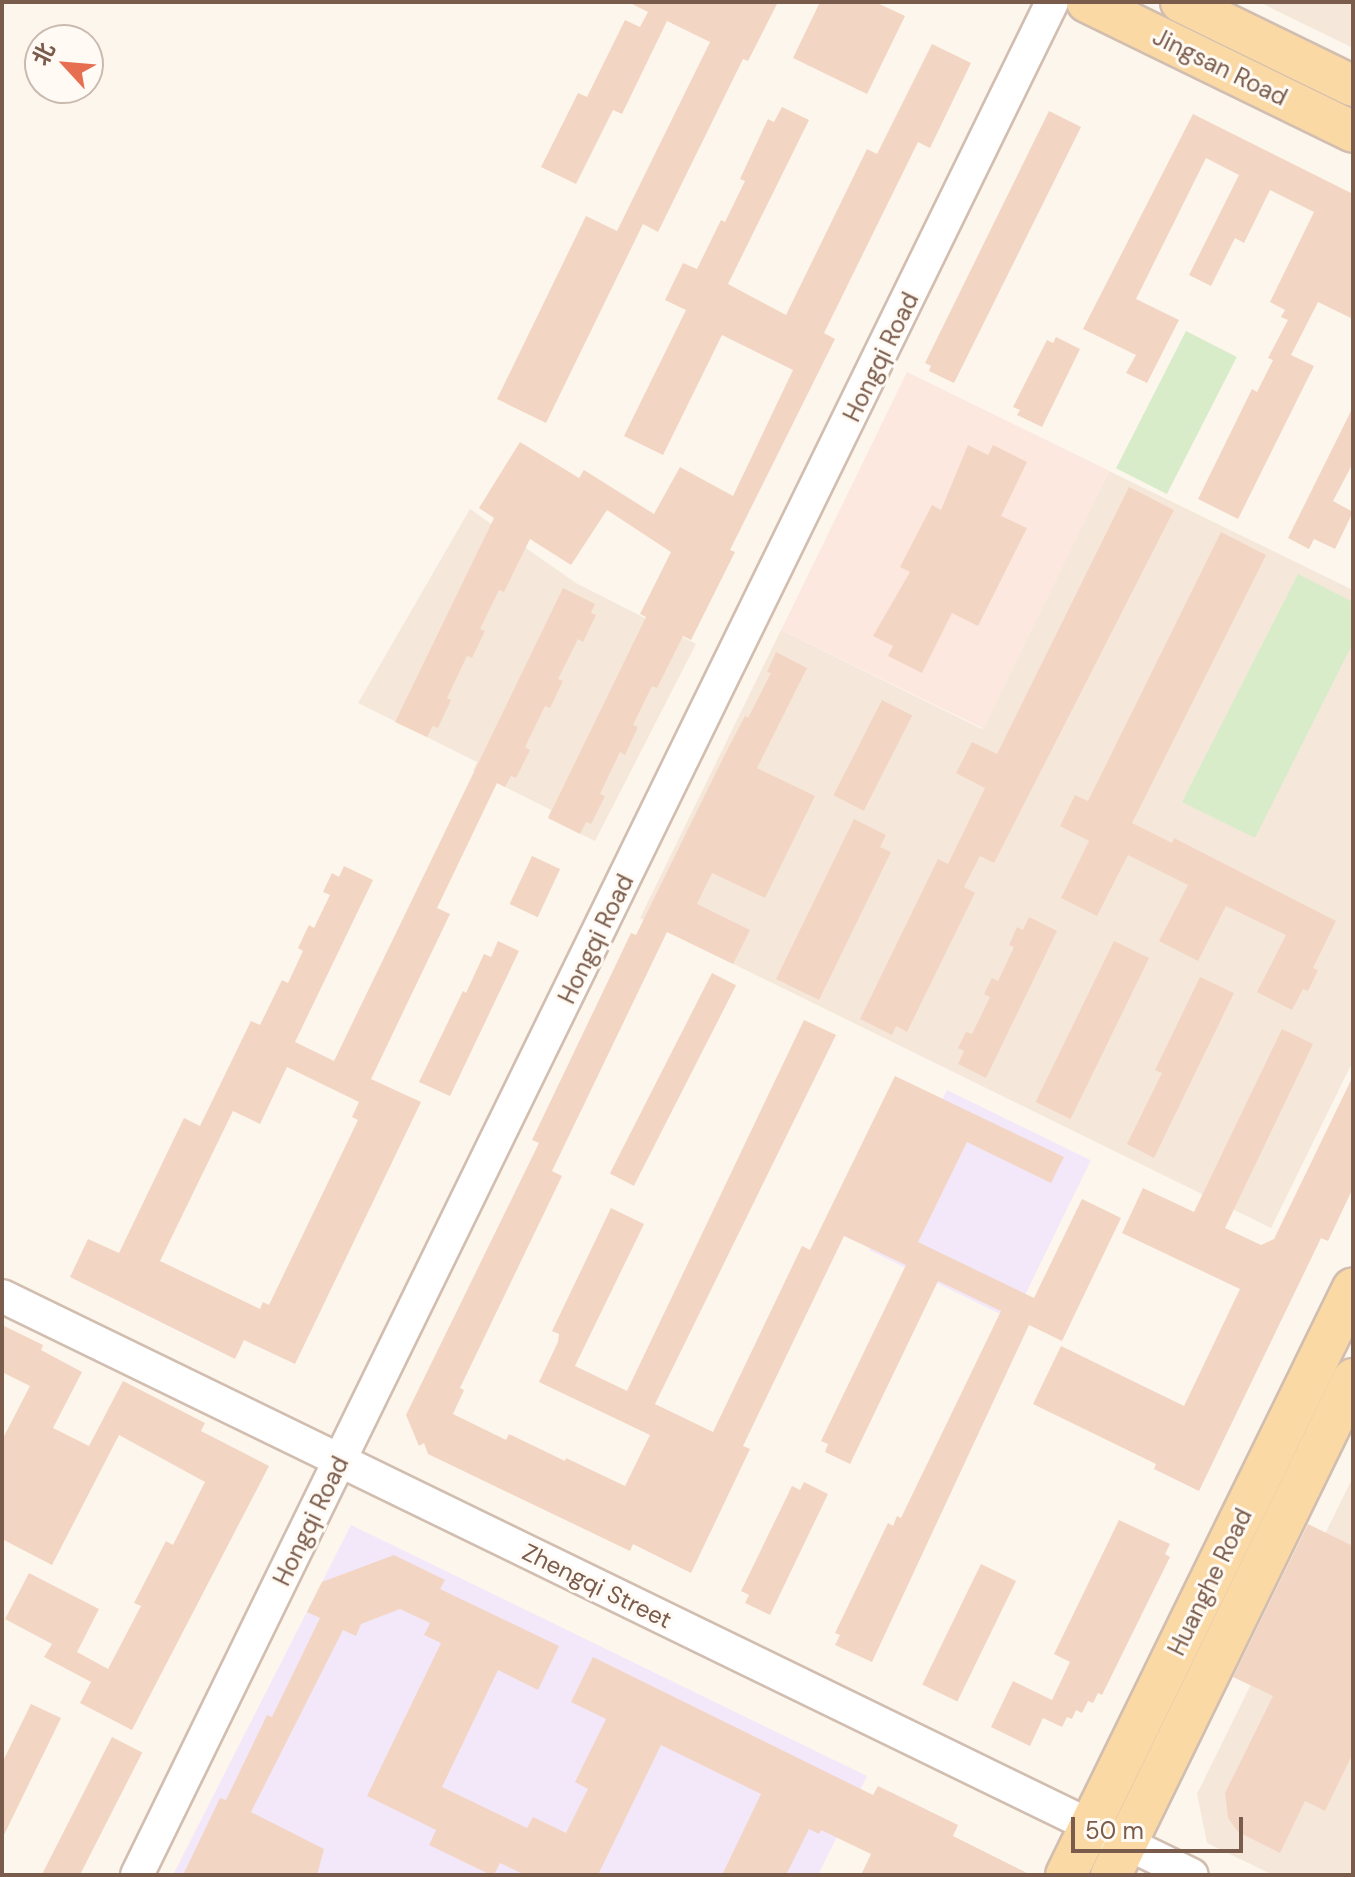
<!DOCTYPE html>
<meta charset="utf-8">
<style>
body{margin:0}
#map{position:relative;width:1355px;height:1877px;overflow:hidden;background:#fdf6ec;font-family:"DM Sans","Noto Sans SC",sans-serif}
div>[style]{position:absolute}
.residential>*{inset:0;background:#f5e8da}
.commercial>*{inset:0;background:#fde8e0;transform-origin:0 0}
.education>*{inset:0;background:#f3e8fa;transform-origin:0 0}
.green>*{inset:0;background:#d8ecc9;transform-origin:0 0}
.building>*{inset:0;background:#f3d5c3;transform-origin:0 0}
.roads{filter:drop-shadow(2px 0 #d1beb0) drop-shadow(-2px 0 #d1beb0) drop-shadow(0 2px #d1beb0) drop-shadow(0 -2px #d1beb0)}
.minor>*{height:32px;margin:-16px;padding:0 16px;transform-origin:16px;border-radius:16px;background:#fff}
.major>*{height:40px;margin:-20px;padding:0 20px;transform-origin:20px;border-radius:20px;background:#fbd9a5}
span{translate:-50% -50%;white-space:nowrap;text-align:center;line-height:1.15;-webkit-text-stroke:6px #fffaf3;paint-order:stroke}
.street-label{font-size:24px;color:#7a5c4d}
.frame{position:absolute;inset:0;border:4px solid #7a5c4d;pointer-events:none}
.north{position:absolute;left:24px;top:24px;width:80px;height:80px;box-sizing:border-box;background:#fffaf3;border:2px solid #cabbb1;border-radius:50%;rotate:296deg;font-size:22px;font-weight:700;line-height:32px;text-align:center;color:#7a5c4d}
.north::after{content:'';display:block;margin:auto;width:28px;height:36px;background:#e76f51;clip-path:polygon(50% 0,100% 100%,50% 72%,0 100%)}
.scale{position:absolute;left:1071px;top:1817px;width:172px;height:36px;box-sizing:border-box;border:4px solid #7a5c4d;border-top:0;padding-left:10px;font-size:24px;line-height:28px;white-space:nowrap;color:#7a5c4d;-webkit-text-stroke:6px #fffaf3;paint-order:stroke}
</style>
<div id="map">
<div class="residential">
<i style="clip-path:polygon(1259px 2px,1353px 2px,1353px 48px)"></i>
<i style="clip-path:polygon(1109px 471px,1353px 590px,1353px 1061px,1271px 1228px,640px 918px,781px 630px,982px 729px)"></i>
<i style="clip-path:polygon(470px 509px,576px 583px,696px 644px,595px 841px,548px 818px,551px 810px,473px 771px,477px 762px,358px 703px)"></i>
<i style="clip-path:polygon(1353px 1477px,1353px 1875px,1273px 1875px,1207px 1843px,1197px 1794px)"></i>
</div>
<div class="commercial">
<i style="left:907px;top:372px;width:225px;height:287px;rotate:26deg"></i>
</div>
<div class="education">
<i style="left:947px;top:1090px;width:160px;height:178px;rotate:26deg"></i>
<i style="clip-path:polygon(351px 1525px,867px 1776px,818px 1875px,173px 1875px)"></i>
</div>
<div class="green">
<i style="left:1186px;top:331px;width:57px;height:154px;rotate:27deg"></i>
<i style="clip-path:polygon(1298px 574px,1353px 602px,1353px 643px,1255px 838px,1182px 802px)"></i>
</div>
<div class="building">
<i style="clip-path:polygon(628px 2px,778px 2px,748px 61px,743px 59px,658px 232px,643px 224px,546px 423px,497px 399px,586px 216px,617px 231px,710px 42px,667px 21px,622px 114px,613px 110px,576px 184px,541px 167px,578px 93px,587px 97px,625px 20px,640px 27px,648px 12px)"></i>
<i style="clip-path:polygon(820px 2px,875px 2px,905px 16px,867px 94px,793px 58px)"></i>
<i style="clip-path:polygon(932px 44px,971px 63px,930px 148px,918px 142px,824px 333px,835px 339px,730px 550px,735px 552px,691px 640px,683px 636px,657px 688px,652px 686px,633px 725px,638px 727px,625px 755px,620px 752px,600px 794px,605px 796px,591px 824px,586px 822px,580px 834px,548px 818px,646px 617px,640px 614px,671px 552px,607px 510px,571px 565px,530px 539px,504px 592px,499px 590px,480px 629px,485px 631px,472px 658px,467px 656px,447px 698px,451px 700px,438px 728px,433px 726px,427px 737px,395px 722px,494px 518px,479px 508px,520px 442px,579px 478px,584px 470px,654px 514px,680px 467px,733px 496px,793px 370px,722px 335px,663px 455px,624px 436px,686px 310px,665px 300px,683px 263px,697px 269px,721px 220px,725px 222px,745px 181px,740px 179px,768px 119px,774px 122px,782px 107px,809px 120px,728px 284px,786px 315px,867px 149px,877px 154px)"></i>
<i style="clip-path:polygon(1049px 111px,1081px 127px,954px 383px,929px 371px,931px 366px,925px 363px)"></i>
<i style="clip-path:polygon(1193px 114px,1353px 194px,1353px 319px,1318px 302px,1291px 355px,1314px 366px,1238px 519px,1198px 499px,1252px 389px,1257px 392px,1273px 360px,1268px 358px,1288px 320px,1281px 317px,1285px 310px,1270px 302px,1314px 212px,1270px 190px,1244px 243px,1235px 238px,1211px 286px,1189px 275px,1239px 175px,1206px 158px,1136px 299px,1179px 320px,1147px 383px,1126px 373px,1136px 355px,1083px 329px)"></i>
<i style="clip-path:polygon(1056px 337px,1080px 349px,1042px 427px,1017px 415px,1020px 410px,1013px 407px,1047px 340px,1053px 343px)"></i>
<i style="clip-path:polygon(1353px 407px,1353px 463px,1333px 501px,1353px 512px,1335px 549px,1314px 539px,1309px 549px,1288px 538px)"></i>
<i style="clip-path:polygon(968px 445px,988px 455px,993px 445px,1027px 462px,1001px 516px,1027px 528px,978px 626px,952px 613px,922px 673px,888px 656px,893px 646px,873px 636px,910px 572px,900px 567px,932px 505px,941px 510px)"></i>
<i style="clip-path:polygon(1129px 487px,1174px 510px,994px 863px,980px 856px,964px 887px,975px 893px,907px 1032px,896px 1026px,892px 1035px,860px 1019px,938px 859px,948px 864px,985px 788px,956px 773px,972px 742px,997px 754px)"></i>
<i style="clip-path:polygon(1221px 532px,1266px 555px,1132px 823px,1172px 843px,1174px 838px,1336px 921px,1313px 968px,1318px 970px,1308px 991px,1303px 989px,1292px 1010px,1257px 992px,1286px 935px,1226px 906px,1198px 961px,1159px 941px,1188px 885px,1128px 855px,1097px 916px,1061px 898px,1089px 841px,1060px 826px,1075px 795px,1088px 801px)"></i>
<i style="clip-path:polygon(evenodd,563px 588px,595px 604px,591px 613px,596px 615px,583px 642px,578px 639px,558px 679px,563px 681px,550px 708px,545px 706px,525px 747px,530px 750px,516px 778px,511px 776px,505px 787px,497px 783px,437px 908px,450px 914px,371px 1079px,421px 1102px,295px 1364px,244px 1340px,235px 1359px,70px 1277px,88px 1239px,119px 1253px,184px 1118px,200px 1126px,251px 1021px,260px 1025px,282px 980px,288px 983px,303px 951px,298px 948px,309px 925px,314px 928px,330px 895px,323px 892px,332px 873px,339px 877px,344px 866px,373px 880px,295px 1042px,334px 1061px,563px 588px,287px 1067px,359px 1102px,352px 1117px,358px 1120px,269px 1305px,263px 1302px,260px 1309px,160px 1261px,233px 1111px,260px 1124px,287px 1067px)"></i>
<i style="clip-path:polygon(776px 652px,807px 668px,757px 768px,815px 796px,765px 898px,712px 873px,697px 904px,750px 930px,733px 964px,667px 932px,552px 1171px,562px 1176px,460px 1388px,464px 1390px,453px 1414px,506px 1440px,509px 1434px,565px 1461px,566px 1458px,625px 1486px,650px 1435px,539px 1382px,558px 1342px,559px 1334px,552px 1331px,611px 1208px,644px 1224px,575px 1366px,627px 1391px,804px 1020px,836px 1035px,655px 1404px,713px 1432px,802px 1246px,810px 1250px,895px 1076px,1064px 1157px,1051px 1183px,967px 1142px,918px 1242px,1034px 1298px,1082px 1199px,1121px 1218px,1062px 1341px,1029px 1325px,872px 1662px,835px 1645px,840px 1635px,835px 1633px,888px 1523px,893px 1526px,897px 1516px,901px 1518px,1001px 1311px,938px 1281px,850px 1464px,825px 1452px,828px 1444px,821px 1441px,906px 1265px,844px 1236px,743px 1446px,750px 1449px,691px 1573px,633px 1544px,630px 1551px,428px 1454px,424px 1443px,419px 1446px,406px 1415px,539px 1143px,532px 1140px,631px 933px,636px 935px,725px 754px,745px 716px,748px 718px,771px 673px,767px 672px)"></i>
<i style="left:882px;top:700px;width:34px;height:107px;rotate:27deg"></i>
<i style="clip-path:polygon(854px 819px,886px 835px,880px 847px,891px 852px,819px 1000px,776px 979px)"></i>
<i style="left:532px;top:856px;width:31px;height:53px;rotate:25deg"></i>
<i style="clip-path:polygon(1029px 917px,1057px 931px,986px 1078px,958px 1064px,964px 1051px,958px 1048px,966px 1032px,972px 1034px,990px 997px,984px 994px,992px 978px,998px 981px,1014px 947px,1009px 945px,1017px 927px,1023px 930px)"></i>
<i style="clip-path:polygon(498px 941px,519px 951px,450px 1096px,419px 1082px,463px 991px,466px 993px,484px 954px,491px 957px)"></i>
<i style="left:1114px;top:941px;width:39px;height:179px;rotate:26deg"></i>
<i style="left:712px;top:973px;width:27px;height:225px;rotate:27deg"></i>
<i style="clip-path:polygon(1200px 977px,1234px 993px,1154px 1158px,1127px 1144px,1162px 1073px,1155px 1070px)"></i>
<i style="clip-path:polygon(1282px 1029px,1313px 1044px,1225px 1228px,1261px 1245px,1274px 1239px,1353px 1076px,1353px 1188px,1328px 1241px,1321px 1238px,1199px 1491px,1154px 1469px,1156px 1464px,1033px 1404px,1061px 1346px,1184px 1406px,1240px 1289px,1122px 1233px,1143px 1188px,1194px 1212px)"></i>
<i style="clip-path:polygon(2px 1325px,43px 1345px,41px 1350px,82px 1372px,53px 1428px,89px 1446px,123px 1381px,205px 1423px,201px 1431px,269px 1466px,132px 1730px,80px 1703px,91px 1682px,44px 1657px,52px 1644px,5px 1619px,29px 1573px,99px 1609px,77px 1652px,108px 1669px,141px 1606px,134px 1603px,166px 1541px,173px 1545px,205px 1482px,119px 1435px,52px 1565px,2px 1539px,2px 1440px,30px 1386px,2px 1372px)"></i>
<i style="clip-path:polygon(804px 1482px,828px 1494px,770px 1615px,745px 1603px,749px 1595px,741px 1591px,792px 1486px,800px 1490px)"></i>
<i style="clip-path:polygon(1119px 1520px,1170px 1544px,1165px 1554px,1170px 1557px,1102px 1695px,1098px 1693px,1093px 1703px,1088px 1701px,1082px 1713px,1076px 1710px,1072px 1719px,1067px 1717px,1062px 1727px,1043px 1718px,1030px 1746px,991px 1727px,1013px 1681px,1052px 1700px,1070px 1662px,1054px 1654px)"></i>
<i style="clip-path:polygon(1308px 1524px,1353px 1546px,1353px 1753px,1325px 1811px,1305px 1801px,1280px 1853px,1238px 1832px,1228px 1818px,1225px 1793px,1273px 1696px,1233px 1677px)"></i>
<i style="clip-path:polygon(394px 1555px,445px 1580px,440px 1589px,559px 1646px,538px 1690px,498px 1670px,442px 1787px,527px 1828px,533px 1817px,566px 1833px,588px 1789px,575px 1782px,606px 1719px,571px 1702px,593px 1657px,873px 1795px,878px 1786px,958px 1825px,953px 1836px,1031px 1875px,861px 1875px,871px 1854px,821px 1830px,819px 1834px,809px 1829px,786px 1875px,722px 1875px,761px 1794px,661px 1745px,598px 1875px,525px 1875px,500px 1863px,494px 1875px,491px 1875px,429px 1845px,436px 1830px,367px 1796px,441px 1643px,424px 1635px,430px 1623px,400px 1609px,361px 1624px,356px 1636px,343px 1630px,251px 1812px,324px 1849px,317px 1875px,183px 1875px,220px 1798px,226px 1800px,267px 1715px,272px 1717px,320px 1618px,307px 1612px,322px 1582px)"></i>
<i style="left:981px;top:1564px;width:39px;height:134px;rotate:26deg"></i>
<i style="clip-path:polygon(31px 1704px,61px 1718px,2px 1839px,2px 1763px)"></i>
<i style="left:112px;top:1737px;width:34px;height:153px;rotate:27deg"></i>
</div>
<div class="roads">
<div class="minor">
<i style="left:2px;top:1296px;width:1323px;rotate:25.95deg"></i>
<i style="left:137px;top:1875px;width:2085px;rotate:-63.96deg"></i>
</div>
<div class="major">
<i style="left:1087px;top:2px;width:296px;rotate:26deg"></i>
<i style="left:1181px;top:2px;width:191px;rotate:26deg"></i>
<i style="left:1066px;top:1875px;width:653px;rotate:-63.94deg"></i>
<i style="left:1111px;top:1875px;width:552px;rotate:-63.99deg"></i>
</div>
</div>
<div class="street-label">
<span style="left:1220px;top:67px;rotate:26deg">Jingsan Road</span>
<span style="left:881px;top:357px;rotate:-64deg">Hongqi Road</span>
<span style="left:596px;top:939px;rotate:-64deg">Hongqi Road</span>
<span style="left:311px;top:1521px;rotate:-64deg">Hongqi Road</span>
<span style="left:1210px;top:1582px;rotate:-64deg">Huanghe Road</span>
<span style="left:597px;top:1586px;rotate:26deg">Zhengqi Street</span>
</div>
<div class="frame"></div>
<div class="north">北</div>
<div class="scale">50 m</div>
</div>
